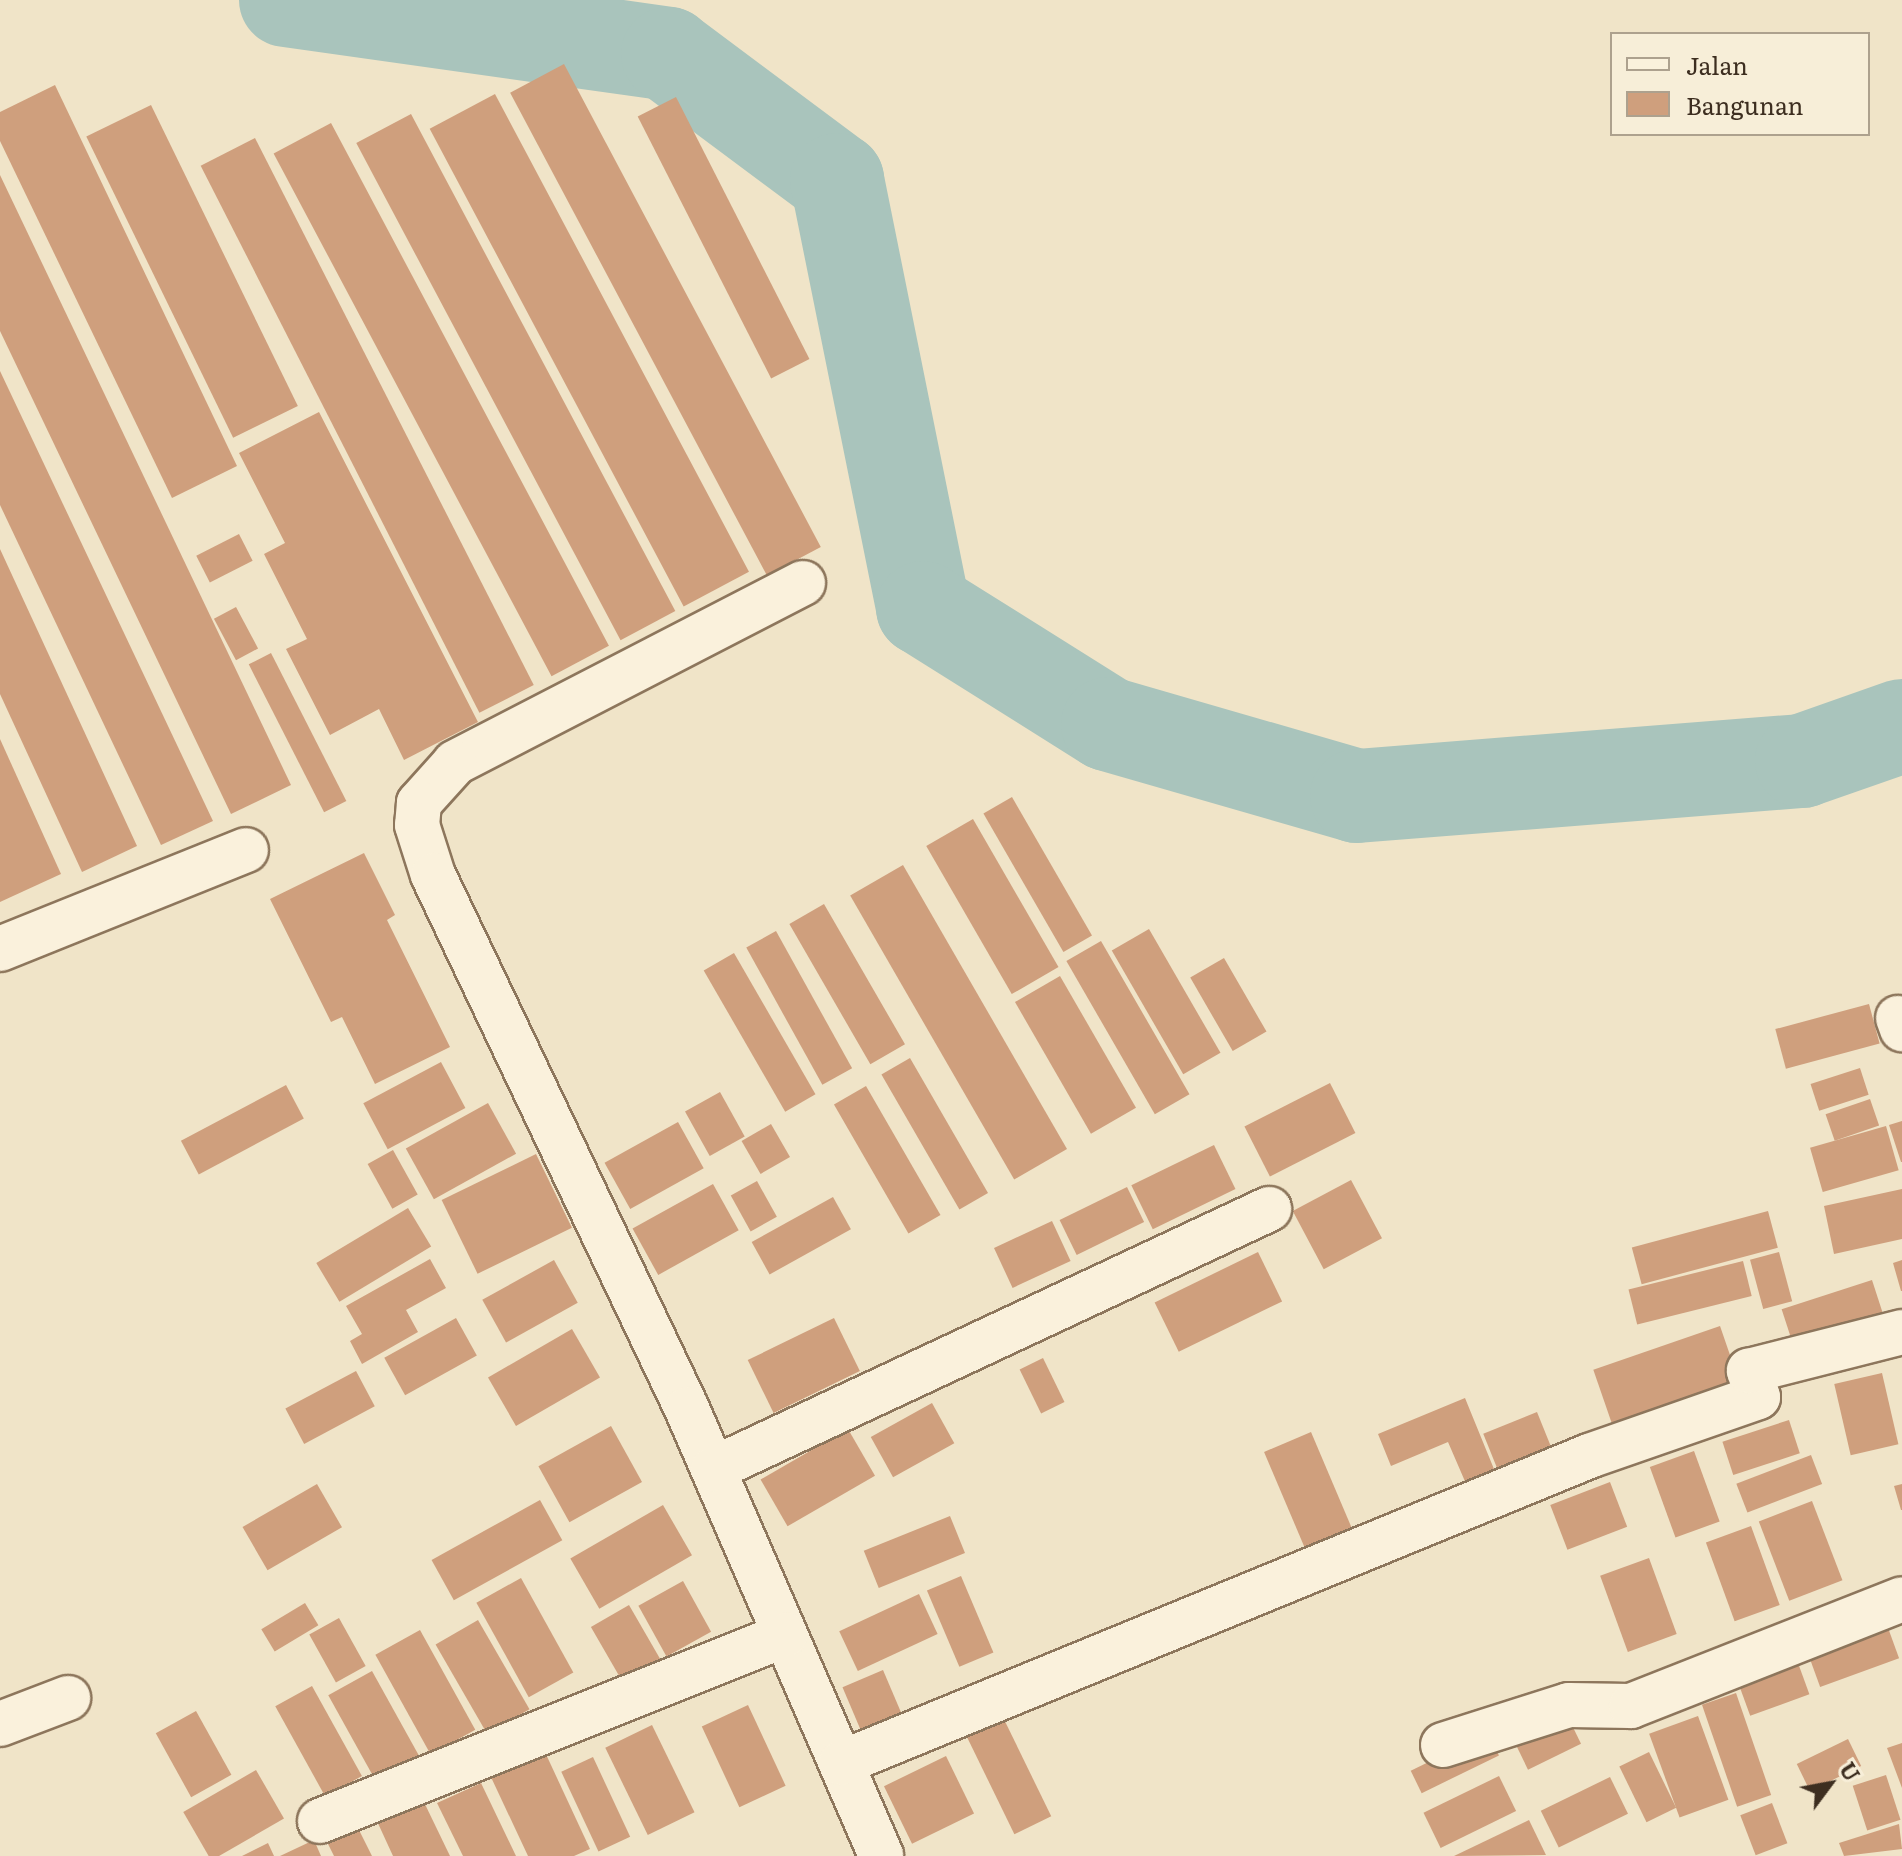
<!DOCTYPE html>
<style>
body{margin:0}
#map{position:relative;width:1902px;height:1856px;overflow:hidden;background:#f0e4c8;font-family:Literata,serif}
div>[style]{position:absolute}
.river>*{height:94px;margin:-47px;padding:0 47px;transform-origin:47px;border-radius:47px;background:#a9c4bc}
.building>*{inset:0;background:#cf9f7d;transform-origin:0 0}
.roads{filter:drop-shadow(2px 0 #8d765c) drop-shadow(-2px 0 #8d765c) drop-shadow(0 2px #8d765c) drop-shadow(0 -2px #8d765c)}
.minor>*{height:44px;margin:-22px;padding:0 22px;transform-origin:22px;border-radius:22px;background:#faf1dc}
span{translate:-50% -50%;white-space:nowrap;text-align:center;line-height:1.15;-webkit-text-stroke:7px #f7eed8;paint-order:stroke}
.legend{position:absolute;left:1610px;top:32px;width:260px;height:104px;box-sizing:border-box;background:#f7eed8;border:2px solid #ada18e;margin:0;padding:10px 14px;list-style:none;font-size:24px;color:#3d2e20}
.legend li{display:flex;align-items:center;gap:16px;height:40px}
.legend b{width:40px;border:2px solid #ada18e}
.north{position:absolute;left:1790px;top:1744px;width:80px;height:80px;-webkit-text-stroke:6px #f7eed8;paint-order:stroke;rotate:58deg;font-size:22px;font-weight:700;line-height:32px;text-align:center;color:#3d2e20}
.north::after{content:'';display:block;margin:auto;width:28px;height:36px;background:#3d2e20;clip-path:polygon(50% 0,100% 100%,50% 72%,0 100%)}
</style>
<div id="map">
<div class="river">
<i style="left:286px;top:0;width:386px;rotate:8deg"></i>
<i style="left:668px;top:54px;width:211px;rotate:36.7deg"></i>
<i style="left:837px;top:180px;width:437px;rotate:78.6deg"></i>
<i style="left:923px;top:608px;width:218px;rotate:32.1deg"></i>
<i style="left:1108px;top:724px;width:259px;rotate:16.1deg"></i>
<i style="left:1357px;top:796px;width:446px;rotate:-4.5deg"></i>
<i style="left:1802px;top:761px;width:106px;rotate:-19.3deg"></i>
</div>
<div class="building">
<i style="left:564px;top:64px;width:547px;height:61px;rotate:62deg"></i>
<i style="clip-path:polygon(55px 85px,237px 466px,172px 498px,0 141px,0 112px)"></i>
<i style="left:495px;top:94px;width:541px;height:74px;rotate:62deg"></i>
<i style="left:676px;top:97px;width:294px;height:43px;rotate:63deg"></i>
<i style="left:151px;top:105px;width:335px;height:72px;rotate:64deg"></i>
<i style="left:411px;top:114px;width:563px;height:62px;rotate:62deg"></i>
<i style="left:331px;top:123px;width:592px;height:65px;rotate:62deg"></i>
<i style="left:255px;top:138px;width:614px;height:61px;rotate:63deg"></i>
<i style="clip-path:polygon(0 175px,291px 785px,231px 814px,0 331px)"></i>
<i style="clip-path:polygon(0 371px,213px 821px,161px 845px,0 505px)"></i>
<i style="clip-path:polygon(319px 412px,478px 722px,404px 760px,379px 709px,330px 735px,286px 649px,307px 639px,264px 554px,285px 543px,239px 453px)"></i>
<i style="left:239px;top:534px;width:30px;height:48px;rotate:63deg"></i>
<i style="clip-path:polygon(0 549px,137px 846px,82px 872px,0 694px)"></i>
<i style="left:236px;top:607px;width:47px;height:25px;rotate:62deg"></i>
<i style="left:271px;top:653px;width:166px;height:25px;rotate:63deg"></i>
<i style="clip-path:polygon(0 739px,61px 874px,0 902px)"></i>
<i style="left:1012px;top:797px;width:160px;height:33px;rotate:60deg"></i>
<i style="left:973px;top:819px;width:171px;height:54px;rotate:60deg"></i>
<i style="clip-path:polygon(364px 853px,395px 915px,387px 920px,450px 1047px,375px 1084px,342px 1017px,331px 1022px,270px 899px)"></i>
<i style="left:903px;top:865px;width:328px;height:61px;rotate:60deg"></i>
<i style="left:824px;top:904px;width:162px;height:40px;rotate:60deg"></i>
<i style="left:1149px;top:929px;width:143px;height:43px;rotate:60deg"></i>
<i style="left:776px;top:931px;width:157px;height:34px;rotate:61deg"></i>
<i style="left:1101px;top:941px;width:177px;height:40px;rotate:60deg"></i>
<i style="left:734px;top:953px;width:163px;height:35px;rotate:60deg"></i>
<i style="left:1224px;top:958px;width:85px;height:39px;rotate:60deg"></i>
<i style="left:1060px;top:976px;width:152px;height:52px;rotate:60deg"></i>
<i style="left:1869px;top:1004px;width:41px;height:97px;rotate:75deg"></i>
<i style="left:910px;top:1058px;width:156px;height:33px;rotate:60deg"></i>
<i style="left:441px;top:1062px;width:52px;height:88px;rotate:62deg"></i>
<i style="left:1860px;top:1068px;width:28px;height:52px;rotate:72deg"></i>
<i style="left:1330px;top:1083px;width:56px;height:96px;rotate:63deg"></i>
<i style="left:286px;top:1085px;width:38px;height:119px;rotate:62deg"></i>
<i style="left:866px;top:1086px;width:149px;height:37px;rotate:60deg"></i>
<i style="left:720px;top:1092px;width:51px;height:40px;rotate:61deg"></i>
<i style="left:1870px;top:1099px;width:28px;height:47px;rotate:71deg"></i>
<i style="left:488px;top:1103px;width:58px;height:94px;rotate:61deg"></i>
<i style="clip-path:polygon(1902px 1121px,1902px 1162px,1901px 1162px,1889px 1125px)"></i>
<i style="left:678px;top:1122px;width:53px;height:84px;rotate:61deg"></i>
<i style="left:771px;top:1124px;width:38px;height:34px;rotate:60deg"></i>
<i style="left:1886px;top:1126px;width:46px;height:79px;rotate:74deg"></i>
<i style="left:1214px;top:1145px;width:49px;height:92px;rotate:64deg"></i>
<i style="left:393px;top:1150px;width:51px;height:29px;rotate:61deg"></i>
<i style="left:536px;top:1154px;width:82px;height:105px;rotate:64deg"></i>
<i style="left:1351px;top:1180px;width:66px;height:66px;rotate:62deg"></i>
<i style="left:757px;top:1181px;width:41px;height:30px;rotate:61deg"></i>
<i style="left:713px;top:1184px;width:53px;height:92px;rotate:61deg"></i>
<i style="left:1127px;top:1187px;width:39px;height:75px;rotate:64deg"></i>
<i style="clip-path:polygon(1902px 1189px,1902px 1239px,1834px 1254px,1824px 1206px)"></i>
<i style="left:833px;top:1197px;width:37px;height:93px;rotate:61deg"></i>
<i style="left:408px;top:1208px;width:45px;height:107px;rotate:59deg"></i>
<i style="left:1768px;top:1211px;width:38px;height:141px;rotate:75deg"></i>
<i style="left:1052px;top:1221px;width:44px;height:64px;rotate:65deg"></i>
<i style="left:1258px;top:1252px;width:55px;height:115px;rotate:64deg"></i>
<i style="left:1779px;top:1252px;width:51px;height:30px;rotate:75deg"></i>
<i style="clip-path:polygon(430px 1259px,446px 1288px,406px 1310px,418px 1332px,362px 1364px,350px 1341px,362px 1334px,346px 1306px)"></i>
<i style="left:554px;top:1260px;width:49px;height:82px;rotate:61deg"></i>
<i style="clip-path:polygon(1902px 1260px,1902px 1291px,1901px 1291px,1893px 1263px)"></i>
<i style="left:1743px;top:1261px;width:36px;height:118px;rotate:76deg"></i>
<i style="left:1872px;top:1280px;width:41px;height:95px;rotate:72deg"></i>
<i style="left:456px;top:1318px;width:43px;height:82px;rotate:61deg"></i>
<i style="left:834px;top:1318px;width:59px;height:96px;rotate:64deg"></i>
<i style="left:1720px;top:1326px;width:65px;height:134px;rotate:71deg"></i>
<i style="left:572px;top:1329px;width:56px;height:97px;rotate:60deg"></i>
<i style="left:1043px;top:1358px;width:49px;height:26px;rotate:64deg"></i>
<i style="left:356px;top:1371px;width:40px;height:80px;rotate:62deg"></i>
<i style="left:1882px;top:1373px;width:73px;height:49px;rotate:77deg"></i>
<i style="clip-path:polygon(1465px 1398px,1496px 1474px,1467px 1486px,1448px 1442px,1391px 1466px,1378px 1434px)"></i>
<i style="left:932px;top:1403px;width:46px;height:70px;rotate:61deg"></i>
<i style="left:1537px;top:1412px;width:42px;height:58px;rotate:68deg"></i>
<i style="left:1789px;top:1420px;width:35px;height:70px;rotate:72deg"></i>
<i style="left:611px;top:1426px;width:64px;height:83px;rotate:61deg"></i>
<i style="left:848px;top:1429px;width:54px;height:101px;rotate:60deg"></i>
<i style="left:1311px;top:1432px;width:120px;height:51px;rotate:67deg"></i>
<i style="left:1694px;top:1451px;width:75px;height:47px;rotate:70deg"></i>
<i style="left:1811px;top:1455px;width:31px;height:80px;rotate:69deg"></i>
<i style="left:1610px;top:1482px;width:48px;height:64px;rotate:69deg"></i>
<i style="left:317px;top:1484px;width:50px;height:86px;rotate:60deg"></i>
<i style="clip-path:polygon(1902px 1484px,1902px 1510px,1901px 1510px,1894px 1486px)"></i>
<i style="left:540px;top:1500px;width:46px;height:124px;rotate:61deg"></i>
<i style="left:1812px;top:1501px;width:85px;height:57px;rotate:69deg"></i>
<i style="left:663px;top:1505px;width:58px;height:107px;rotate:60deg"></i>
<i style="left:950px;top:1516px;width:40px;height:93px;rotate:68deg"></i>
<i style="left:1751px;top:1526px;width:84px;height:48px;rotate:70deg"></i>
<i style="left:1649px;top:1558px;width:81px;height:52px;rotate:70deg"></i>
<i style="left:961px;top:1576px;width:83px;height:37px;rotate:67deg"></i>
<i style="left:521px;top:1578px;width:108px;height:51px;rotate:61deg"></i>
<i style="left:683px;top:1581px;width:58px;height:51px;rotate:61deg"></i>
<i style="left:919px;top:1594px;width:44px;height:88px;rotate:65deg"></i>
<i style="left:305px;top:1603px;width:26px;height:51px;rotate:59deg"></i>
<i style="left:629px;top:1605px;width:69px;height:44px;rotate:60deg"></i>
<i style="left:1883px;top:1614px;width:47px;height:84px;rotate:70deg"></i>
<i style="left:339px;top:1618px;width:55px;height:34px;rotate:61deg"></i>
<i style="left:478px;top:1620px;width:103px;height:49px;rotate:60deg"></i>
<i style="left:420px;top:1630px;width:114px;height:51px;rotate:61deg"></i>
<i style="left:1794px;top:1652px;width:45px;height:63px;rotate:70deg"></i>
<i style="left:883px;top:1670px;width:49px;height:44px;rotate:67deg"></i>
<i style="left:372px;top:1671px;width:103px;height:50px;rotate:61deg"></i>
<i style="left:312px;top:1686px;width:103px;height:42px;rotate:61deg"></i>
<i style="left:1736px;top:1693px;width:108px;height:36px;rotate:71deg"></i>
<i style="left:996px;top:1703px;width:126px;height:41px;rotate:64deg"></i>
<i style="left:748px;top:1705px;width:89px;height:51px;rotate:65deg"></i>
<i style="left:196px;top:1711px;width:73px;height:46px;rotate:61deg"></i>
<i style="left:1567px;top:1715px;width:32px;height:59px;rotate:64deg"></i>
<i style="left:1698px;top:1716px;width:89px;height:52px;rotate:70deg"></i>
<i style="left:652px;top:1725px;width:97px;height:52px;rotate:64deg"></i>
<i style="left:1488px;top:1733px;width:25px;height:86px;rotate:64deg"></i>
<i style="left:1848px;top:1739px;width:30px;height:57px;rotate:64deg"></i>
<i style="clip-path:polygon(1902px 1743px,1902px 1788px,1887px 1748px)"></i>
<i style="clip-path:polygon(544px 1750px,590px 1849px,574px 1856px,528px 1856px,490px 1775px)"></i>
<i style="left:1649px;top:1752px;width:62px;height:33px;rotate:64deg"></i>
<i style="left:946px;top:1756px;width:64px;height:69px;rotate:64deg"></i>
<i style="left:593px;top:1757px;width:88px;height:35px;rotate:65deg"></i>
<i style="left:256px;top:1770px;width:56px;height:84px;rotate:60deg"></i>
<i style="left:1886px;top:1775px;width:47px;height:35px;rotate:72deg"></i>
<i style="left:1499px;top:1776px;width:39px;height:84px;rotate:64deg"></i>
<i style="left:1610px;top:1777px;width:41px;height:77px;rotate:64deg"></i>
<i style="clip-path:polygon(481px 1783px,516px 1856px,463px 1856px,437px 1803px)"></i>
<i style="clip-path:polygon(422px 1798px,450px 1856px,393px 1856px,376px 1819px)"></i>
<i style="left:1772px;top:1803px;width:43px;height:34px;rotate:69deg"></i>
<i style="clip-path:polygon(1529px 1820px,1546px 1855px,1454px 1856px)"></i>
<i style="clip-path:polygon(1899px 1824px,1902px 1849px,1844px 1856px,1839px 1843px)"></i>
<i style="clip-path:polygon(357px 1826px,372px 1856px,334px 1856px,326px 1840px)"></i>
<i style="clip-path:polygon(314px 1840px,321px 1856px,280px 1856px)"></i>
<i style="clip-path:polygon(268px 1843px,274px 1856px,242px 1856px)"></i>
</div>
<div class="roads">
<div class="minor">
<i style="left:803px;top:583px;width:392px;rotate:152.7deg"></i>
<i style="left:455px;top:763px;width:54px;rotate:132deg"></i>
<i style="left:419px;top:803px;width:22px;rotate:95deg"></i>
<i style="left:417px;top:825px;width:52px;rotate:72.3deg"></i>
<i style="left:433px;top:875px;width:591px;rotate:64.56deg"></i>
<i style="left:687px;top:1409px;width:487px;rotate:66.5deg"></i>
<i style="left:0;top:949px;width:265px;rotate:-21.9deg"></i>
<i style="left:1898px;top:1018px;width:12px;rotate:70deg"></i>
<i style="left:713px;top:1469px;width:614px;rotate:-25.06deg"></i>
<i style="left:0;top:1724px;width:73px;rotate:-20.9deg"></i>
<i style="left:1443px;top:1745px;width:132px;rotate:-17.6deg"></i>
<i style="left:1569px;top:1705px;width:62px;rotate:0.9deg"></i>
<i style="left:1631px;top:1706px;width:291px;rotate:-21.5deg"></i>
<i style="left:841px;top:1763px;width:809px;rotate:-22.31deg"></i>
<i style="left:1589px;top:1456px;width:179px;rotate:-19.2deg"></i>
<i style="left:1758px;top:1397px;width:28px;rotate:-109deg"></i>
<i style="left:1749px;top:1371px;width:158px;rotate:-14.3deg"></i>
<i style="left:320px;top:1821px;width:501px;rotate:-21.8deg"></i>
</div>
</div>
<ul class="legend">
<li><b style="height:10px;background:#faf1dc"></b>Jalan</li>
<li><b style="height:22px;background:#cf9f7d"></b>Bangunan</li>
</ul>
<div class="north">U</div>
</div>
